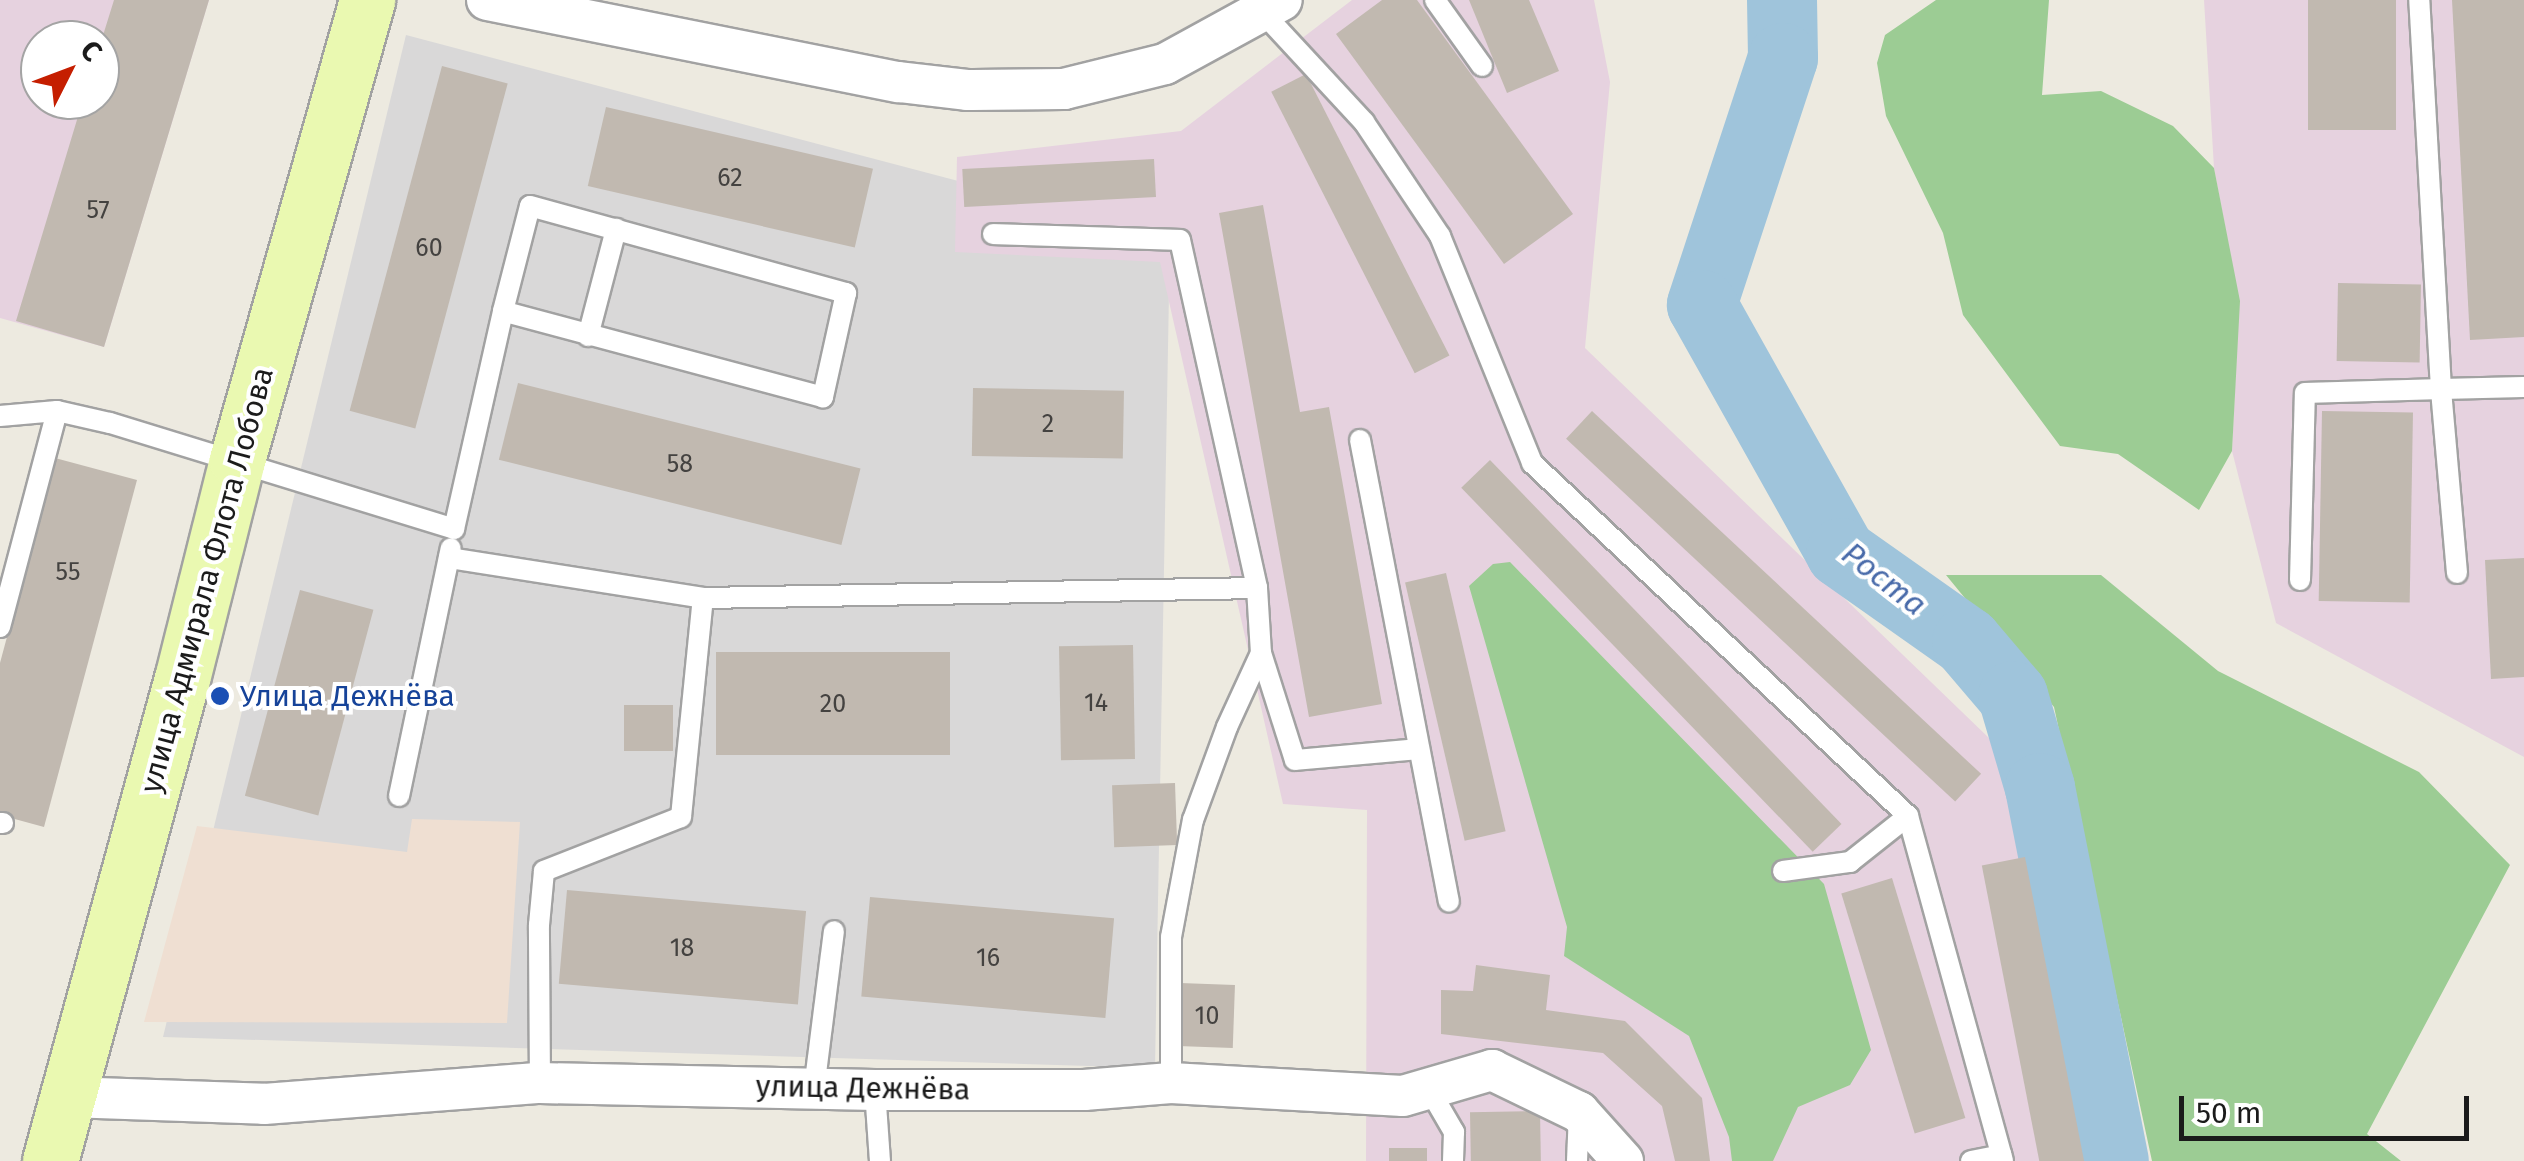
<!DOCTYPE html>
<meta charset="utf-8">
<style>
body{margin:0}
#map{position:relative;width:2524px;height:1161px;overflow:hidden;background:#edeae0;font-family:"Fira Sans",sans-serif}
div>[style]{position:absolute}
.residential>*{inset:0;background:#d9d8d8}
.industrial>*{inset:0;background:#e6d2df}
.military>*{inset:0;background:#efdfd2}
.forest>*{inset:0;background:#9ccc94}
.river>*{height:70px;margin:-35px;padding:0 35px;transform-origin:35px;border-radius:35px;background:#9fc4db}
.building>*{inset:0;background:#c1b9b0;transform-origin:0 0}
.roads{filter:drop-shadow(2px 0 #a2a2a2) drop-shadow(-2px 0 #a2a2a2) drop-shadow(0 2px #a2a2a2) drop-shadow(0 -2px #a2a2a2)}
.lane>*{height:20px;margin:-10px;padding:0 10px;transform-origin:10px;border-radius:10px;background:#fff}
.street>*{height:40px;margin:-20px;padding:0 20px;transform-origin:20px;border-radius:20px;background:#fff}
.secondary>*{height:55px;margin:-27.5px;padding:0 27.5px;transform-origin:27.5px;border-radius:27.5px;background:#eaf9b1}
.dots>*{width:28px;height:28px;translate:-50% -50%;box-sizing:border-box;border:5px solid #fff;border-radius:50%}
span{translate:-50% -50%;white-space:nowrap;text-align:center;line-height:1.15;-webkit-text-stroke:8px #fff;paint-order:stroke}
.number-label{font-size:25px;color:#444240}
.number-label span{-webkit-text-stroke-width:0}
.street-label{font-size:30px;color:#1b1b1b}
.transit-label{font-size:30px;color:#164399}
.left{translate:0 -50%;text-align:left}
.water-label{font-size:32px;color:#486aa9;font-style:italic}
.north{position:absolute;left:20px;top:20px;width:100px;height:100px;box-sizing:border-box;background:#fff;border:2px solid #a4a4a4;border-radius:50%;rotate:48deg;font-size:28px;font-weight:700;line-height:40px;text-align:center;color:#1b1b1b}
.north::after{content:'';display:block;margin:auto;width:35px;height:45px;background:#c51e00;clip-path:polygon(50% 0,100% 100%,50% 72%,0 100%)}
.scale{position:absolute;left:2179px;top:1096px;width:290px;height:45px;box-sizing:border-box;border:5px solid #1b1b1b;border-top:0;padding-left:12px;font-size:30px;line-height:35px;white-space:nowrap;color:#1b1b1b;-webkit-text-stroke:8px #fff;paint-order:stroke}
</style>
<div id="map">
<div class="residential">
<i style="clip-path:polygon(406px 35px,1170px 237px,1155px 1068px,163px 1037px)"></i>
</div>
<div class="industrial">
<i style="clip-path:polygon(evenodd,0 0,209px 0,104px 347px,0 318px,0 0,40px 40px,100px 40px,100px 100px,40px 100px,40px 40px)"></i>
<i style="clip-path:polygon(1352px 0,1594px 0,1610px 82px,1585px 348px,2019px 767px,2099px 1161px,1366px 1161px,1367px 810px,1283px 804px,1160px 262px,955px 252px,957px 157px,1181px 131px)"></i>
<i style="clip-path:polygon(2204px 0,2524px 0,2524px 757px,2276px 623px,2232px 451px,2239px 301px,2214px 168px)"></i>
</div>
<div class="military">
<i style="clip-path:polygon(412px 819px,520px 822px,507px 1023px,144px 1022px,197px 826px,407px 852px)"></i>
</div>
<div class="forest">
<i style="clip-path:polygon(1936px 0,2049px 0,2042px 95px,2101px 91px,2173px 126px,2214px 168px,2240px 301px,2232px 451px,2199px 510px,2118px 454px,2060px 446px,1963px 315px,1943px 233px,1886px 116px,1877px 63px,1885px 35px)"></i>
<i style="clip-path:polygon(1510px 562px,1824px 884px,1871px 1050px,1850px 1085px,1798px 1107px,1773px 1161px,1732px 1161px,1729px 1137px,1689px 1036px,1564px 956px,1567px 927px,1469px 586px,1493px 564px)"></i>
<i style="clip-path:polygon(1946px 575px,2101px 575px,2218px 671px,2419px 772px,2510px 865px,2367px 1134px,2401px 1161px,2152px 1161px,2054px 707px)"></i>
</div>
<div class="river">
<i style="left:1782px;top:0;width:58px;rotate:89deg"></i>
<i style="left:1783px;top:58px;width:260px;rotate:108.2deg"></i>
<i style="left:1702px;top:305px;width:284px;rotate:60.7deg"></i>
<i style="left:1841px;top:553px;width:154px;rotate:35.2deg"></i>
<i style="left:1967px;top:642px;width:71px;rotate:49.6deg"></i>
<i style="left:2013px;top:696px;width:96px;rotate:73.6deg"></i>
<i style="left:2040px;top:788px;width:380px;rotate:78.8deg"></i>
</div>
<div class="building">
<i style="clip-path:polygon(114px 0,209px 0,104px 347px,16px 321px,83px 100px,100px 100px,100px 45px)"></i>
<i style="clip-path:polygon(1382px 0,1417px 0,1573px 214px,1504px 264px,1336px 34px)"></i>
<i style="clip-path:polygon(1469px 0,1529px 0,1559px 71px,1507px 93px)"></i>
<i style="left:2308px;top:0;width:88px;height:130px"></i>
<i style="clip-path:polygon(2452px 0,2524px 0,2524px 337px,2470px 340px)"></i>
<i style="left:442px;top:66px;width:68px;height:357px;rotate:15deg"></i>
<i style="left:1306px;top:74px;width:316px;height:39px;rotate:63deg"></i>
<i style="left:606px;top:107px;width:274px;height:81px;rotate:13deg"></i>
<i style="left:1154px;top:159px;width:38px;height:192px;rotate:87deg"></i>
<i style="clip-path:polygon(1263px 205px,1300px 412px,1329px 407px,1382px 704px,1309px 717px,1219px 213px)"></i>
<i style="left:2338px;top:283px;width:83px;height:78px;rotate:1deg"></i>
<i style="left:518px;top:383px;width:353px;height:79px;rotate:14deg"></i>
<i style="left:973px;top:388px;width:151px;height:68px;rotate:1deg"></i>
<i style="left:1592px;top:411px;width:532px;height:38px;rotate:43deg"></i>
<i style="left:2322px;top:411px;width:91px;height:190px;rotate:1deg"></i>
<i style="clip-path:polygon(55px 458px,137px 480px,44px 827px,0 815px,0 663px)"></i>
<i style="left:1490px;top:460px;width:506px;height:40px;rotate:46deg"></i>
<i style="clip-path:polygon(2524px 558px,2524px 677px,2491px 679px,2485px 560px)"></i>
<i style="left:1446px;top:573px;width:265px;height:42px;rotate:77deg"></i>
<i style="left:300px;top:590px;width:76px;height:213px;rotate:15deg"></i>
<i style="left:1133px;top:645px;width:114px;height:74px;rotate:89deg"></i>
<i style="left:716px;top:652px;width:234px;height:103px"></i>
<i style="left:624px;top:705px;width:49px;height:46px"></i>
<i style="left:1175px;top:783px;width:62px;height:63px;rotate:88deg"></i>
<i style="left:2025px;top:857px;width:310px;height:44px;rotate:79deg"></i>
<i style="left:1892px;top:878px;width:251px;height:53px;rotate:73deg"></i>
<i style="left:567px;top:890px;width:240px;height:94px;rotate:5deg"></i>
<i style="left:870px;top:897px;width:245px;height:100px;rotate:5deg"></i>
<i style="clip-path:polygon(1476px 965px,1550px 975px,1546px 1010px,1625px 1021px,1702px 1098px,1710px 1161px,1675px 1161px,1662px 1106px,1603px 1053px,1441px 1034px,1441px 990px,1473px 991px)"></i>
<i style="left:1180px;top:983px;width:55px;height:63px;rotate:2deg"></i>
<i style="left:1540px;top:1111px;width:50px;height:70px;rotate:89deg"></i>
<i style="left:1389px;top:1148px;width:38px;height:13px"></i>
</div>
<div class="roads">
<div class="lane">
<i style="left:1435px;top:0;width:81px;rotate:54.5deg"></i>
<i style="left:1263px;top:13px;width:149px;rotate:47.2deg"></i>
<i style="left:1364px;top:122px;width:137px;rotate:56.3deg"></i>
<i style="left:1440px;top:236px;width:245px;rotate:67.9deg"></i>
<i style="left:1532px;top:463px;width:516px;rotate:43.19deg"></i>
<i style="left:1908px;top:816px;width:358px;rotate:74.6deg"></i>
<i style="left:993px;top:234px;width:187px;rotate:1.8deg"></i>
<i style="left:1180px;top:240px;width:356px;rotate:77.5deg"></i>
<i style="left:1257px;top:588px;width:65px;rotate:86.5deg"></i>
<i style="left:1261px;top:653px;width:112px;rotate:72.4deg"></i>
<i style="left:1295px;top:760px;width:123px;rotate:-5.1deg"></i>
<i style="left:588px;top:336px;width:111px;rotate:-75.3deg"></i>
<i style="left:0;top:416px;width:57px;rotate:-5deg"></i>
<i style="left:57px;top:411px;width:54px;rotate:12.8deg"></i>
<i style="left:110px;top:423px;width:360px;rotate:17.1deg"></i>
<i style="left:454px;top:529px;width:223px;rotate:-77.3deg"></i>
<i style="left:503px;top:311px;width:108px;rotate:-75.6deg"></i>
<i style="left:530px;top:206px;width:328px;rotate:15.4deg"></i>
<i style="left:846px;top:293px;width:107px;rotate:102.5deg"></i>
<i style="left:823px;top:397px;width:331px;rotate:-165deg"></i>
<i style="left:1360px;top:440px;width:470px;rotate:79.1deg"></i>
<i style="left:449px;top:558px;width:257px;rotate:8.9deg"></i>
<i style="left:703px;top:598px;width:554px;rotate:-1.03deg"></i>
<i style="left:2457px;top:573px;width:185px;rotate:-95deg"></i>
<i style="left:2441px;top:389px;width:83px;rotate:-1.4deg"></i>
<i style="left:2300px;top:580px;width:187px;rotate:-88.5deg"></i>
<i style="left:2305px;top:393px;width:136px;rotate:-1.7deg"></i>
<i style="left:2441px;top:389px;width:390px;rotate:-93.2deg"></i>
<i style="left:0;top:627px;width:223px;rotate:-75.2deg"></i>
<i style="left:399px;top:796px;width:253px;rotate:-78.2deg"></i>
<i style="left:0;top:823px;width:3px"></i>
<i style="left:1783px;top:871px;width:68px;rotate:-7.7deg"></i>
<i style="left:1850px;top:862px;width:74px;rotate:-38.4deg"></i>
<i style="left:540px;top:1083px;width:158px;rotate:-90.4deg"></i>
<i style="left:539px;top:925px;width:54px;rotate:-84.7deg"></i>
<i style="left:544px;top:871px;width:147px;rotate:-21.5deg"></i>
<i style="left:681px;top:817px;width:220px;rotate:-84.3deg"></i>
<i style="left:1171px;top:1083px;width:146px;rotate:-90deg"></i>
<i style="left:1171px;top:937px;width:119px;rotate:-79.4deg"></i>
<i style="left:1193px;top:820px;width:99px;rotate:-69.9deg"></i>
<i style="left:1227px;top:727px;width:81px;rotate:-65.3deg"></i>
<i style="left:814px;top:1089px;width:159px;rotate:-82.8deg"></i>
<i style="left:1429px;top:1089px;width:50px;rotate:59.8deg"></i>
<i style="left:1454px;top:1132px;width:29px;rotate:92deg"></i>
<i style="left:875px;top:1090px;width:71px;rotate:86deg"></i>
<i style="left:1577px;top:1161px;width:48px;rotate:-87.6deg"></i>
<i style="left:1971px;top:1161px;width:31px;rotate:-11deg"></i>
</div>
<div class="street">
<i style="left:487px;top:0;width:420px;rotate:11.3deg"></i>
<i style="left:899px;top:82px;width:68px;rotate:6.7deg"></i>
<i style="left:967px;top:90px;width:97px;rotate:-0.6deg"></i>
<i style="left:1064px;top:89px;width:104px;rotate:-13.9deg"></i>
<i style="left:1165px;top:64px;width:133px;rotate:-28.7deg"></i>
<i style="left:68px;top:1097px;width:196px;rotate:2deg"></i>
<i style="left:264px;top:1104px;width:277px;rotate:-4.4deg"></i>
<i style="left:540px;top:1083px;width:335px;rotate:1.2deg"></i>
<i style="left:875px;top:1090px;width:209px"></i>
<i style="left:1084px;top:1090px;width:87px;rotate:-4.6deg"></i>
<i style="left:1171px;top:1083px;width:232px;rotate:3.2deg"></i>
<i style="left:1403px;top:1096px;width:93px;rotate:-16.3deg"></i>
<i style="left:1492px;top:1070px;width:97px;rotate:25.8deg"></i>
<i style="left:1579px;top:1112px;width:66px;rotate:48.1deg"></i>
</div>
<div class="secondary">
<i style="left:50px;top:1161px;width:500px;rotate:-74.7deg"></i>
<i style="left:182px;top:679px;width:226px;rotate:-75.9deg"></i>
<i style="left:237px;top:460px;width:478px;rotate:-74.2deg"></i>
</div>
</div>
<div class="dots">
<i style="left:220px;top:696px;background:#1a4fb4"></i>
</div>
<div class="number-label">
<span style="left:730px;top:178px">62</span>
<span style="left:98px;top:210px">57</span>
<span style="left:429px;top:248px">60</span>
<span style="left:1048px;top:424px">2</span>
<span style="left:680px;top:464px">58</span>
<span style="left:68px;top:572px">55</span>
<span style="left:1096px;top:703px">14</span>
<span style="left:833px;top:704px">20</span>
<span style="left:682px;top:948px">18</span>
<span style="left:988px;top:958px">16</span>
<span style="left:1207px;top:1016px">10</span>
</div>
<div class="street-label">
<span style="left:207px;top:580px;rotate:-75deg">улица Адмирала Флота Лобова</span>
<span style="left:863px;top:1088px;rotate:1deg">улица Дежнёва</span>
</div>
<div class="transit-label">
<span class="left" style="left:240px;top:696px">Улица Дежнёва</span>
</div>
<div class="water-label">
<span style="left:1884px;top:579px;rotate:38deg">Роста</span>
</div>
<div class="north">С</div>
<div class="scale">50 m</div>
</div>
